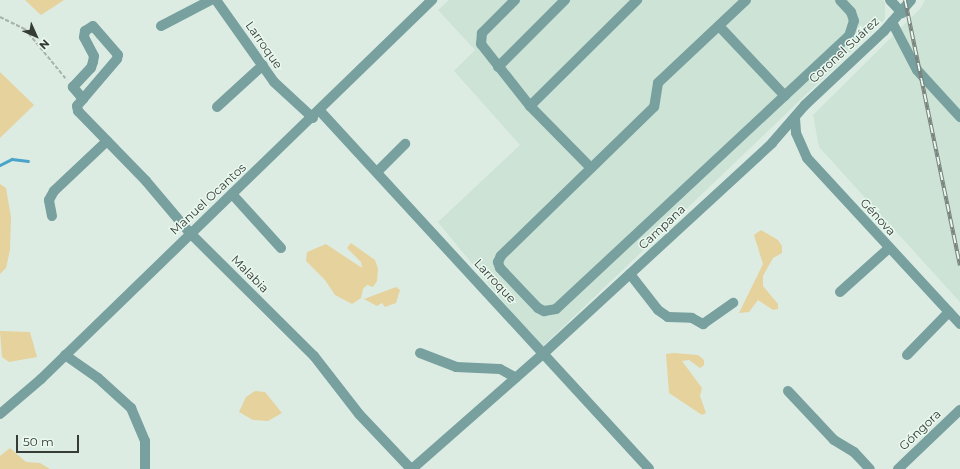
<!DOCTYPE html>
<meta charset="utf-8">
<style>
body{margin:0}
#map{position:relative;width:960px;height:469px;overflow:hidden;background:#ddece3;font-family:Montserrat,sans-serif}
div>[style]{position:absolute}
.built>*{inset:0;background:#cce3d5}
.green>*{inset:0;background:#e5d29c}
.stream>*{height:2.5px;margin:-1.25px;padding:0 1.25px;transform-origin:1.25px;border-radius:1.25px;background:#4aa4c8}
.path>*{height:1.5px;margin-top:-0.75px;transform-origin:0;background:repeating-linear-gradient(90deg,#a7b3ac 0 4px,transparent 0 6px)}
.minor>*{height:10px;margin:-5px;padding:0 5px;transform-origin:5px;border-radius:5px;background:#77a09f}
.rail>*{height:4px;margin-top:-2px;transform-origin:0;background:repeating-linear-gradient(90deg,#eaf9f0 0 8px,#79837d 0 16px);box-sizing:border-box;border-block:1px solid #79837d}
span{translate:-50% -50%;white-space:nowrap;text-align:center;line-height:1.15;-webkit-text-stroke:3px #eaf9f0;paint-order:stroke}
.street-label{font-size:12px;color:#353b37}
.north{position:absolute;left:16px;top:16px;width:40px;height:40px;-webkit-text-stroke:3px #eaf9f0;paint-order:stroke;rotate:135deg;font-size:11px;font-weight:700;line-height:16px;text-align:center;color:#353b37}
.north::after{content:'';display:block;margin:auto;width:14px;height:18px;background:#353b37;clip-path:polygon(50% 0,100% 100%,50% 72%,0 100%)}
.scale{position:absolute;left:16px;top:435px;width:63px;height:18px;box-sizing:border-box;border:2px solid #353b37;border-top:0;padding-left:5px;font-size:12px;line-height:14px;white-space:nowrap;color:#353b37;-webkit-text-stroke:3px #eaf9f0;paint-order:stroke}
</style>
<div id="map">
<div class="built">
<i style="clip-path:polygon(449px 0,883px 0,885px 3px,885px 19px,541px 348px,438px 222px,520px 145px,454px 71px,475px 50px,438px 10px)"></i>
<i style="clip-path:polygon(925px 0,960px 0,960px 302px,819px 147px,813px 115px,921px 8px)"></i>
</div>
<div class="green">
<i style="clip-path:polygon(25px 0,64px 0,41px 15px)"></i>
<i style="clip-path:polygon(0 72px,34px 105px,0 138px)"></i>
<i style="clip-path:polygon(0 184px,6px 188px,11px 217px,10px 250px,6px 268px,0 274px)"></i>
<i style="clip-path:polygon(761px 230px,778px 240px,782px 246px,782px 253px,773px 258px,763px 276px,763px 286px,778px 304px,778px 309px,773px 310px,758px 300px,749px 312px,739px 313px,763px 264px,754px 235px)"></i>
<i style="clip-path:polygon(351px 243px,375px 260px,378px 269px,377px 281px,373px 287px,367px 285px,363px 289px,361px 298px,352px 304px,335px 295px,325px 280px,306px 261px,307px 252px,326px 244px,362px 268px,361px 262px,347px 248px)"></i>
<i style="clip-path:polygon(396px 287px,400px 290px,396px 303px,385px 307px,382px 303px,377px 306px,364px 299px)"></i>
<i style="clip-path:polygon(0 331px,30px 332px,37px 357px,9px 362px,2px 357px)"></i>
<i style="clip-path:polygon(674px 353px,698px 355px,704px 360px,704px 365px,700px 368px,689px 360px,682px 361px,702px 388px,700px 396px,706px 413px,702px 415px,669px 393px,666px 354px)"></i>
<i style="clip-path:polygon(255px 391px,265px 392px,282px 413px,268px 421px,253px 420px,239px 412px,246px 397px)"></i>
<i style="clip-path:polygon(10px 448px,26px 462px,40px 463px,50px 469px,0 469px,0 456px)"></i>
</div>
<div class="stream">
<i style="left:0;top:165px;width:13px;rotate:-27deg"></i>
<i style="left:12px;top:159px;width:16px;rotate:7deg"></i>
</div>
<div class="path">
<i style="left:0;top:17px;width:28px;rotate:26deg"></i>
<i style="left:25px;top:29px;width:66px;rotate:50.5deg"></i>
</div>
<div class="minor">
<i style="left:216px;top:0;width:100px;rotate:54.7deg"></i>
<i style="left:274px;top:82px;width:53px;rotate:42.7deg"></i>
<i style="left:515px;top:0;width:47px;rotate:135deg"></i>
<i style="left:482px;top:33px;width:11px;rotate:95deg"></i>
<i style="left:481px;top:44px;width:79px;rotate:51.7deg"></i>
<i style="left:530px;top:106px;width:87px;rotate:45.5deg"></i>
<i style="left:746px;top:0;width:121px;rotate:136.7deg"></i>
<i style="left:658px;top:83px;width:24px;rotate:99deg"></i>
<i style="left:654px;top:107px;width:214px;rotate:135.8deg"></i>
<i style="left:501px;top:256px;width:7px;rotate:117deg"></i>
<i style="left:498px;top:262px;width:6px;rotate:72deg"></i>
<i style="left:500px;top:268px;width:55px;rotate:46.5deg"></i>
<i style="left:538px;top:308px;width:7px;rotate:27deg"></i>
<i style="left:544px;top:311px;width:12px;rotate:-9deg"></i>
<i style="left:556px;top:309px;width:400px;rotate:-43deg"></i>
<i style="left:849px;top:36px;width:16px;rotate:-72deg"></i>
<i style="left:854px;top:21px;width:9px;rotate:-108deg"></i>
<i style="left:851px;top:12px;width:16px;rotate:-133deg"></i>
<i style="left:890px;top:0;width:18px;rotate:47deg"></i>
<i style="left:892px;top:22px;width:54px;rotate:62.5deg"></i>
<i style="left:917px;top:70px;width:64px;rotate:47.5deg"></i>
<i style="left:161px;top:26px;width:56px;rotate:-27.5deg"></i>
<i style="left:719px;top:26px;width:96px;rotate:46.7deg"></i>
<i style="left:498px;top:67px;width:95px;rotate:-45deg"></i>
<i style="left:83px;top:99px;width:16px;rotate:-130deg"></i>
<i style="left:73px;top:87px;width:26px;rotate:-47deg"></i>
<i style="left:91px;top:68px;width:6px;rotate:-72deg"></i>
<i style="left:93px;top:62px;width:6px;rotate:-81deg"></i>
<i style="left:94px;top:56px;width:21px;rotate:-118deg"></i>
<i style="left:84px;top:37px;width:6px;rotate:-81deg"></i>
<i style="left:85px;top:31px;width:9px;rotate:-32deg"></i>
<i style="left:93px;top:26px;width:38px;rotate:49deg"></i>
<i style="left:118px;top:55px;width:4px;rotate:104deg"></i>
<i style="left:117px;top:59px;width:52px;rotate:130.4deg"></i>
<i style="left:83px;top:99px;width:9px;rotate:131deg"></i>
<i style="left:77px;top:106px;width:5px;rotate:79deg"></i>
<i style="left:78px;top:111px;width:98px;rotate:45.8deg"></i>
<i style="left:146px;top:181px;width:68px;rotate:49.8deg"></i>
<i style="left:190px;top:233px;width:175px;rotate:44.8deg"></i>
<i style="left:314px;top:356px;width:73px;rotate:52.2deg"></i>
<i style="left:359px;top:414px;width:76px;rotate:46.6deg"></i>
<i style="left:530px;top:106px;width:151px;rotate:-44.7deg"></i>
<i style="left:217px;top:107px;width:62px;rotate:-42.4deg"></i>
<i style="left:320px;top:111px;width:486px;rotate:47.4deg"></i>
<i style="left:795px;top:118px;width:15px;rotate:86deg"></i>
<i style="left:796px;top:133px;width:27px;rotate:66deg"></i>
<i style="left:807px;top:158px;width:226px;rotate:47.3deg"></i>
<i style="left:377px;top:172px;width:40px;rotate:-45deg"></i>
<i style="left:232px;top:194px;width:73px;rotate:47.8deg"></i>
<i style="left:52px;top:216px;width:16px;rotate:-101deg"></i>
<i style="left:49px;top:200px;width:10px;rotate:-61deg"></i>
<i style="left:54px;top:191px;width:73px;rotate:-43.3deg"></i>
<i style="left:630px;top:274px;width:46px;rotate:52.1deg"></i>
<i style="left:658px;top:310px;width:12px;rotate:35deg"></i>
<i style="left:668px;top:317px;width:24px;rotate:2deg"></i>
<i style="left:692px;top:318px;width:13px;rotate:29deg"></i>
<i style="left:703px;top:324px;width:37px;rotate:-35deg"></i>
<i style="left:840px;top:292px;width:66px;rotate:-41.9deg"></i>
<i style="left:420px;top:353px;width:39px;rotate:21deg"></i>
<i style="left:456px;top:367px;width:44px;rotate:2.6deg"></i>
<i style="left:500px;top:369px;width:18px;rotate:29deg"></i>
<i style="left:65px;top:355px;width:40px;rotate:34.9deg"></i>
<i style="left:98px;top:378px;width:45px;rotate:42.3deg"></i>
<i style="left:131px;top:408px;width:36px;rotate:67deg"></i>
<i style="left:145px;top:441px;width:28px;rotate:90deg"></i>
<i style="left:907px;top:355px;width:60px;rotate:-45.7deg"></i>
<i style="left:788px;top:391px;width:67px;rotate:46.8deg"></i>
<i style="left:834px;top:440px;width:23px;rotate:31deg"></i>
<i style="left:854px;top:452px;width:23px;rotate:47deg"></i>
<i style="left:0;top:414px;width:54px;rotate:-40.5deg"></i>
<i style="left:41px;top:379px;width:545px;rotate:-44.11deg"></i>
<i style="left:412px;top:469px;width:176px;rotate:-41.3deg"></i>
<i style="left:544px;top:353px;width:310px;rotate:-42.6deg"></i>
<i style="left:772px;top:143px;width:50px;rotate:-49deg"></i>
<i style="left:805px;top:105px;width:108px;rotate:-43.1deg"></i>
<i style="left:884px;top:31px;width:41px;rotate:-48.9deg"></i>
<i style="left:898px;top:469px;width:86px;rotate:-43.6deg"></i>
</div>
<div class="rail">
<i style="left:905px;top:0;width:271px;rotate:78.3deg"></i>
</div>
<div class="street-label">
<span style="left:264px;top:45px;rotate:55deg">Larroque</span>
<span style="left:844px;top:50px;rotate:-43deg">Coronel Suárez</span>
<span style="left:208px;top:199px;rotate:-43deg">Manuel Ocantos</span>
<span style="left:878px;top:217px;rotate:47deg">Génova</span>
<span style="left:662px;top:227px;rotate:-43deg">Campana</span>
<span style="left:250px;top:274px;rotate:45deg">Malabia</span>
<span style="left:495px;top:281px;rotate:47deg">Larroque</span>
<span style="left:920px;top:430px;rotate:-44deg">Góngora</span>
</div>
<div class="north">N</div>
<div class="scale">50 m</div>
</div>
